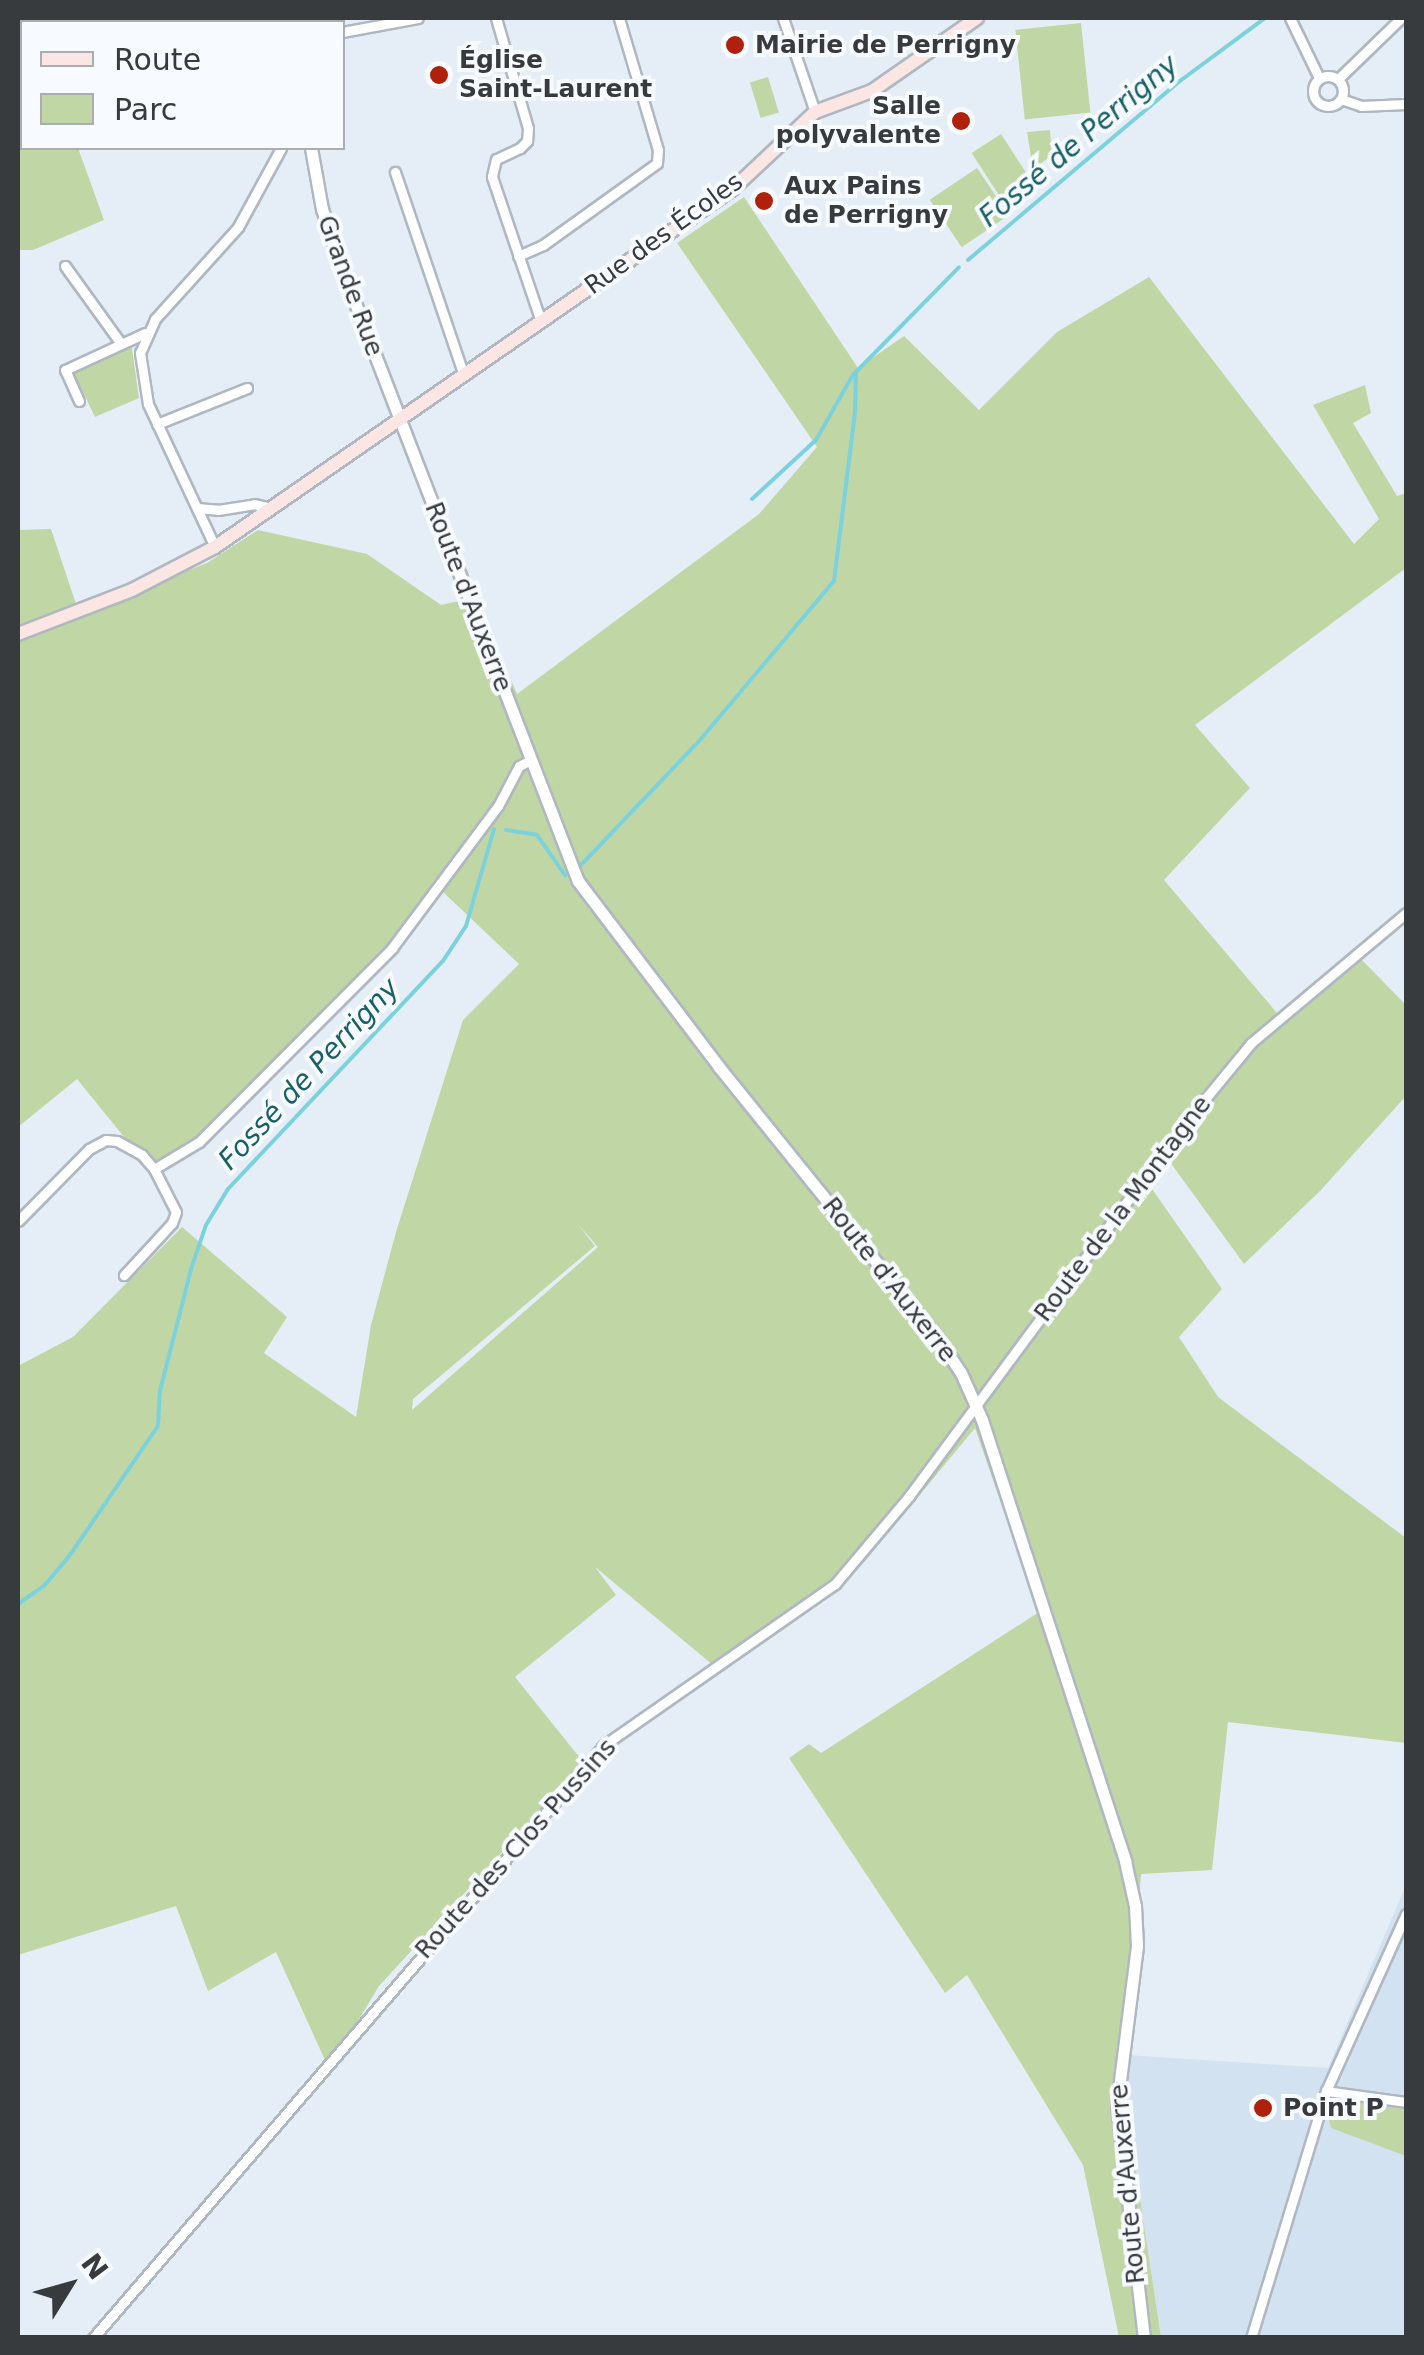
<!DOCTYPE html>
<meta charset="utf-8">
<style>
body{margin:0}
#map{position:relative;width:1424px;height:2355px;overflow:hidden;background:#e5eef7;font-family:"DejaVu Sans",sans-serif}
div>[style]{position:absolute}
.built>*{inset:0;background:#d2e2f0}
.green>*{inset:0;background:#c1d6a5;transform-origin:0 0}
.stream>*{height:4px;margin:-2px;padding:0 2px;transform-origin:2px;border-radius:2px;background:#7cd2dc}
.roads{filter:drop-shadow(2px 0 #afb8c0) drop-shadow(-2px 0 #afb8c0) drop-shadow(0 2px #afb8c0) drop-shadow(0 -2px #afb8c0)}
.minor>*{height:9px;margin:-4.5px;padding:0 4.5px;transform-origin:4.5px;border-radius:4.5px;background:#fff}
.minor>.ring{margin:-4.5px;padding:0;box-sizing:content-box;background:none;border:9px solid #fff;border-radius:50%}
.tertiary>*{height:11px;margin:-5.5px;padding:0 5.5px;transform-origin:5.5px;border-radius:5.5px;background:#fff}
.secondary>*{height:12px;margin:-6px;padding:0 6px;transform-origin:6px;border-radius:6px;background:#fbe6e3}
.dots>*{width:28px;height:28px;translate:-50% -50%;box-sizing:border-box;border:5px solid #f7fafe;border-radius:50%}
span{translate:-50% -50%;white-space:nowrap;text-align:center;line-height:1.15;-webkit-text-stroke:8px #f7fafe;paint-order:stroke}
.poi-label{font-size:25px;color:#373b3e;font-weight:700}
.left{translate:0 -50%;text-align:left}
.right{translate:-100% -50%;text-align:right}
.street-label{font-size:25px;color:#373b3e}
.water-label{font-size:28px;color:#186068;font-style:italic}
.frame{position:absolute;inset:0;border:20px solid #373b3e;pointer-events:none}
.legend{position:absolute;left:20px;top:20px;width:325px;height:130px;box-sizing:border-box;background:#f7fafe;border:2px solid #aaaeb1;margin:0;padding:12px 18px;list-style:none;font-size:30px;color:#373b3e}
.legend li{display:flex;align-items:center;gap:20px;height:50px}
.legend b{width:50px;border:2px solid #aaaeb1}
.north{position:absolute;left:20px;top:2235px;width:100px;height:100px;-webkit-text-stroke:8px #f7fafe;paint-order:stroke;rotate:53deg;font-size:28px;font-weight:700;line-height:40px;text-align:center;color:#373b3e}
.north::after{content:'';display:block;margin:auto;width:35px;height:45px;background:#373b3e;clip-path:polygon(50% 0,100% 100%,50% 72%,0 100%)}
</style>
<div id="map">
<div class="built">
<i style="clip-path:polygon(1406px 1885px,1406px 2337px,1161px 2337px,1128px 2119px,1127px 2055px,1328px 2068px)"></i>
</div>
<div class="green">
<i style="clip-path:polygon(18px 18px,160px 18px,161px 22px,22px 22px,22px 148px,78px 148px,104px 220px,33px 250px,18px 250px)"></i>
<i style="left:1081px;top:23px;width:90px;height:66px;rotate:84deg"></i>
<i style="left:768px;top:77px;width:37px;height:19px;rotate:73deg"></i>
<i style="clip-path:polygon(1050px 130px,1052px 155px,1039px 165px,1031px 157px,1027px 132px)"></i>
<i style="left:1001px;top:134px;width:66px;height:35px;rotate:57deg"></i>
<i style="left:977px;top:168px;width:57px;height:57px;rotate:56deg"></i>
<i style="clip-path:polygon(evenodd,744px 197px,858px 368px,904px 336px,979px 410px,1057px 332px,1149px 277px,1354px 544px,1379px 519px,1313px 405px,1365px 385px,1371px 413px,1353px 423px,1397px 496px,1406px 493px,1406px 568px,1195px 725px,1250px 788px,1164px 880px,1283px 1020px,1360px 958px,1406px 1005px,1406px 1096px,1320px 1191px,1244px 1264px,1170px 1162px,1150px 1186px,1222px 1289px,1179px 1337px,1218px 1397px,1406px 1538px,1406px 1743px,1228px 1722px,1212px 1870px,1141px 1874px,1127px 2055px,1128px 2119px,1161px 2337px,1119px 2337px,1083px 2165px,967px 1975px,945px 1993px,789px 1758px,809px 1744px,821px 1753px,1039px 1612px,975px 1428px,865px 1561px,719px 1670px,595px 1567px,616px 1595px,515px 1677px,584px 1763px,379px 1986px,329px 2069px,276px 1952px,208px 1991px,176px 1906px,18px 1955px,18px 1366px,73px 1337px,182px 1227px,287px 1317px,264px 1353px,356px 1417px,371px 1325px,396px 1232px,463px 1020px,519px 964px,442px 891px,195px 1147px,146px 1164px,77px 1079px,18px 1127px,18px 637px,207px 563px,258px 530px,367px 554px,441px 605px,476px 597px,517px 694px,759px 514px,817px 447px,677px 243px,744px 197px,577px 1223px,598px 1247px,412px 1410px,413px 1399px,595px 1246px,577px 1223px)"></i>
<i style="clip-path:polygon(131px 342px,139px 398px,95px 417px,73px 371px)"></i>
<i style="clip-path:polygon(51px 529px,76px 604px,18px 625px,18px 530px)"></i>
<i style="clip-path:polygon(1358px 2099px,1406px 2107px,1406px 2156px,1331px 2128px,1329px 2120px,1340px 2102px)"></i>
</div>
<div class="stream">
<i style="left:968px;top:260px;width:277px;rotate:-40.2deg"></i>
<i style="left:1180px;top:81px;width:106px;rotate:-36.5deg"></i>
<i style="left:752px;top:499px;width:87px;rotate:-42.7deg"></i>
<i style="left:816px;top:440px;width:75px;rotate:-60.4deg"></i>
<i style="left:853px;top:375px;width:151px;rotate:-45.5deg"></i>
<i style="left:506px;top:830px;width:31px;rotate:9deg"></i>
<i style="left:537px;top:835px;width:49px;rotate:55deg"></i>
<i style="left:581px;top:865px;width:173px;rotate:-46.4deg"></i>
<i style="left:700px;top:740px;width:208px;rotate:-49.9deg"></i>
<i style="left:834px;top:581px;width:169px;rotate:-82.9deg"></i>
<i style="left:855px;top:413px;width:42px;rotate:-88.6deg"></i>
<i style="left:18px;top:1604px;width:32px;rotate:-35deg"></i>
<i style="left:44px;top:1586px;width:40px;rotate:-50deg"></i>
<i style="left:70px;top:1555px;width:156px;rotate:-55.7deg"></i>
<i style="left:158px;top:1426px;width:35px;rotate:-87deg"></i>
<i style="left:160px;top:1391px;width:126px;rotate:-75.7deg"></i>
<i style="left:191px;top:1269px;width:46px;rotate:-71.2deg"></i>
<i style="left:206px;top:1225px;width:42px;rotate:-58.6deg"></i>
<i style="left:228px;top:1189px;width:313px;rotate:-46.7deg"></i>
<i style="left:443px;top:961px;width:42px;rotate:-56.7deg"></i>
<i style="left:466px;top:926px;width:101px;rotate:-73.9deg"></i>
</div>
<div class="roads">
<div class="minor">
<i style="left:496px;top:18px;width:115px;rotate:73.8deg"></i>
<i style="left:528px;top:128px;width:13px;rotate:94deg"></i>
<i style="left:527px;top:141px;width:10px;rotate:135deg"></i>
<i style="left:520px;top:148px;width:26px;rotate:155deg"></i>
<i style="left:496px;top:159px;width:18px;rotate:103deg"></i>
<i style="left:492px;top:177px;width:153px;rotate:71.3deg"></i>
<i style="left:783px;top:18px;width:99px;rotate:71.2deg"></i>
<i style="left:1290px;top:18px;width:67px;rotate:64.2deg"></i>
<i style="left:342px;top:32px;width:77px;rotate:-10.4deg"></i>
<i class="ring" style="left:1313px;top:76px;width:21px;height:21px"></i>
<i style="left:1338px;top:79px;width:88px;rotate:-44.1deg"></i>
<i style="left:1341px;top:99px;width:21px;rotate:19deg"></i>
<i style="left:1361px;top:106px;width:45px;rotate:-2.5deg"></i>
<i style="left:395px;top:172px;width:215px;rotate:71.3deg"></i>
<i style="left:518px;top:256px;width:27px;rotate:-24deg"></i>
<i style="left:543px;top:245px;width:140px;rotate:-35.7deg"></i>
<i style="left:657px;top:163px;width:13px;rotate:-86deg"></i>
<i style="left:658px;top:150px;width:138px;rotate:-106.5deg"></i>
<i style="left:65px;top:266px;width:92px;rotate:54.2deg"></i>
<i style="left:79px;top:401px;width:34px;rotate:-114deg"></i>
<i style="left:65px;top:370px;width:88px;rotate:-24.8deg"></i>
<i style="left:157px;top:424px;width:97px;rotate:-21.8deg"></i>
<i style="left:197px;top:508px;width:21px;rotate:5deg"></i>
<i style="left:218px;top:510px;width:36px;rotate:-9deg"></i>
<i style="left:254px;top:504px;width:18px;rotate:13deg"></i>
<i style="left:215px;top:547px;width:158px;rotate:-115.1deg"></i>
<i style="left:148px;top:404px;width:52px;rotate:-98.9deg"></i>
<i style="left:140px;top:353px;width:37px;rotate:-66deg"></i>
<i style="left:155px;top:319px;width:124px;rotate:-47.9deg"></i>
<i style="left:238px;top:227px;width:90px;rotate:-61.4deg"></i>
<i style="left:154px;top:1169px;width:52px;rotate:-31deg"></i>
<i style="left:199px;top:1142px;width:274px;rotate:-45.1deg"></i>
<i style="left:392px;top:948px;width:177px;rotate:-53.3deg"></i>
<i style="left:498px;top:806px;width:45px;rotate:-62.3deg"></i>
<i style="left:519px;top:766px;width:13px;rotate:-27deg"></i>
<i style="left:18px;top:1221px;width:101px;rotate:-45.4deg"></i>
<i style="left:89px;top:1149px;width:19px;rotate:-28deg"></i>
<i style="left:106px;top:1140px;width:11px;rotate:5deg"></i>
<i style="left:117px;top:1141px;width:29px;rotate:29deg"></i>
<i style="left:142px;top:1155px;width:18px;rotate:49deg"></i>
<i style="left:154px;top:1169px;width:48px;rotate:62.9deg"></i>
<i style="left:176px;top:1212px;width:12px;rotate:110deg"></i>
<i style="left:172px;top:1223px;width:71px;rotate:132.7deg"></i>
<i style="left:1326px;top:2091px;width:81px;rotate:7.8deg"></i>
<i style="left:93px;top:2338px;width:783px;rotate:-49.25deg"></i>
<i style="left:604px;top:1745px;width:282px;rotate:-34.9deg"></i>
<i style="left:835px;top:1584px;width:115px;rotate:-49.9deg"></i>
<i style="left:909px;top:1496px;width:453px;rotate:-53.5deg"></i>
<i style="left:1178px;top:1132px;width:115px;rotate:-50.6deg"></i>
<i style="left:1251px;top:1043px;width:202px;rotate:-40deg"></i>
<i style="left:1251px;top:2338px;width:258px;rotate:-73.1deg"></i>
<i style="left:1326px;top:2091px;width:194px;rotate:-65.7deg"></i>
</div>
<div class="tertiary">
<i style="left:306px;top:22px;width:4px;rotate:-90deg"></i>
<i style="left:311px;top:148px;width:62px;rotate:79.8deg"></i>
<i style="left:322px;top:209px;width:72px;rotate:71.3deg"></i>
<i style="left:345px;top:277px;width:647px;rotate:68.91deg"></i>
<i style="left:578px;top:881px;width:233px;rotate:52.8deg"></i>
<i style="left:719px;top:1067px;width:347px;rotate:51.1deg"></i>
<i style="left:937px;top:1337px;width:43px;rotate:56.3deg"></i>
<i style="left:961px;top:1373px;width:51px;rotate:65.9deg"></i>
<i style="left:982px;top:1420px;width:464px;rotate:72deg"></i>
<i style="left:1125px;top:1861px;width:46px;rotate:77.5deg"></i>
<i style="left:1135px;top:1906px;width:40px;rotate:87.1deg"></i>
<i style="left:1137px;top:1946px;width:160px;rotate:97.2deg"></i>
<i style="left:1117px;top:2105px;width:235px;rotate:83.4deg"></i>
</div>
<div class="secondary">
<i style="left:18px;top:634px;width:122px;rotate:-21.1deg"></i>
<i style="left:132px;top:590px;width:93px;rotate:-27.4deg"></i>
<i style="left:215px;top:547px;width:631px;rotate:-34.67deg"></i>
<i style="left:734px;top:188px;width:111px;rotate:-43.2deg"></i>
<i style="left:815px;top:112px;width:61px;rotate:-20.2deg"></i>
<i style="left:872px;top:91px;width:128px;rotate:-34.8deg"></i>
</div>
</div>
<div class="dots">
<i style="left:735px;top:45px;background:#af210a"></i>
<i style="left:439px;top:75px;background:#af210a"></i>
<i style="left:961px;top:121px;background:#af210a"></i>
<i style="left:764px;top:201px;background:#af210a"></i>
<i style="left:1263px;top:2108px;background:#af210a"></i>
</div>
<div class="poi-label">
<span class="left" style="left:755px;top:45px">Mairie de Perrigny</span>
<span class="left" style="left:459px;top:75px">Église<br>Saint-Laurent</span>
<span class="right" style="left:941px;top:121px">Salle<br>polyvalente</span>
<span class="left" style="left:784px;top:201px">Aux Pains<br>de Perrigny</span>
<span class="left" style="left:1283px;top:2108px">Point P</span>
</div>
<div class="street-label">
<span style="left:664px;top:234px;rotate:-36deg">Rue des Écoles</span>
<span style="left:350px;top:286px;rotate:70deg">Grande Rue</span>
<span style="left:468px;top:597px;rotate:69deg">Route d'Auxerre</span>
<span style="left:1123px;top:1209px;rotate:-53deg">Route de la Montagne</span>
<span style="left:889px;top:1280px;rotate:52deg">Route d'Auxerre</span>
<span style="left:516px;top:1849px;rotate:-48deg">Route des Clos Pussins</span>
<span style="left:1128px;top:2184px;rotate:-95deg">Route d'Auxerre</span>
</div>
<div class="water-label">
<span style="left:1079px;top:141px;rotate:-40deg">Fossé de Perrigny</span>
<span style="left:309px;top:1074px;rotate:-47deg">Fossé de Perrigny</span>
</div>
<div class="frame"></div>
<ul class="legend">
<li><b style="height:12px;background:#fbe6e3"></b>Route</li>
<li><b style="height:28px;background:#c1d6a5"></b>Parc</li>
</ul>
<div class="north">N</div>
</div>
